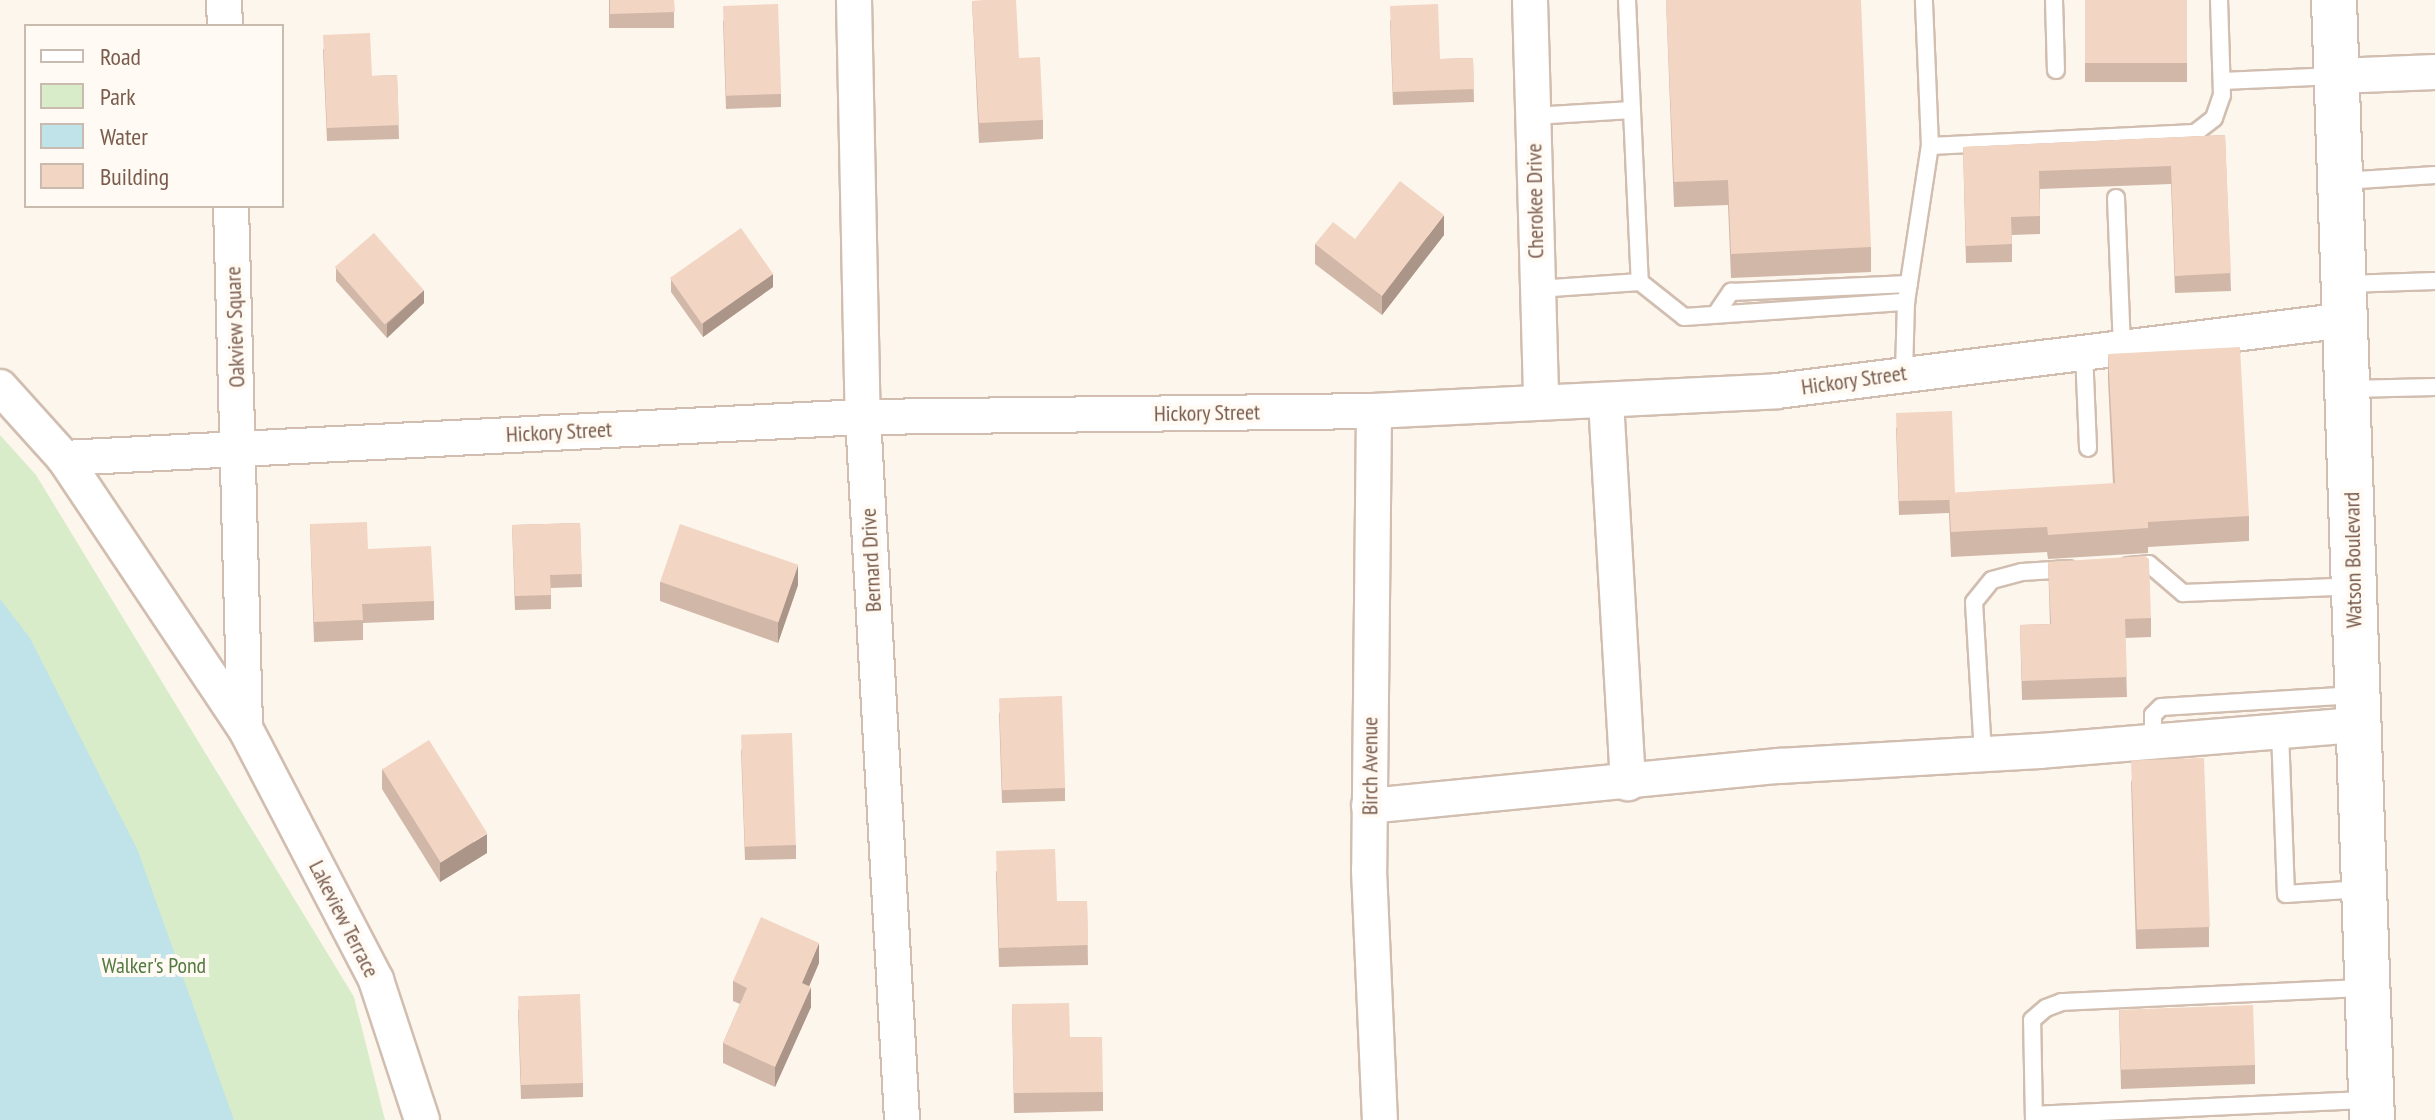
<!DOCTYPE html>
<style>
body{margin:0}
#map{position:relative;width:2435px;height:1120px;overflow:hidden;background:#fdf6ec;font-family:"PT Sans Narrow",sans-serif}
div>[style]{position:absolute}
.green>*{inset:0;background:#d8ecc9}
.water>*{inset:0;background:#bfe3e8}
.roads{filter:drop-shadow(2px 0 #d1beb0) drop-shadow(-2px 0 #d1beb0) drop-shadow(0 2px #d1beb0) drop-shadow(0 -2px #d1beb0)}
.service>*{height:16px;margin:-8px;padding:0 8px;transform-origin:8px;border-radius:8px;background:#fff}
.minor>*{height:34px;margin:-17px;padding:0 17px;transform-origin:17px;border-radius:17px;background:#fff}
.secondary>*{height:44px;margin:-22px;padding:0 22px;transform-origin:22px;border-radius:22px;background:#fff}
.wall>*{inset:0;background:#d1b7a8;transform-origin:0 0}
.shaded-wall>*{inset:0;background:#aa9588}
.building>*{inset:0;background:#f3d5c3;transform-origin:0 0}
span{translate:-50% -50%;white-space:nowrap;text-align:center;line-height:1.15;-webkit-text-stroke:8px #fffaf3;paint-order:stroke}
.street-label{font-size:22px;color:#7a5c4d}
.park-label{font-size:22px;color:#537a41}
.legend{position:absolute;left:24px;top:24px;width:260px;height:184px;box-sizing:border-box;background:#fffaf3;border:2px solid #cabbb1;margin:0;padding:10px 14px;list-style:none;font-size:24px;color:#7a5c4d}
.legend li{display:flex;align-items:center;gap:16px;height:40px}
.legend b{width:40px;border:2px solid #cabbb1}
</style>
<div id="map">
<div class="green">
<i style="clip-path:polygon(0 435px,36px 475px,354px 997px,385px 1120px,0 1120px)"></i>
</div>
<div class="water">
<i style="clip-path:polygon(0 599px,30px 638px,138px 851px,234px 1120px,0 1120px)"></i>
</div>
<div class="roads">
<div class="service">
<i style="left:1627px;top:0;width:282px;rotate:87.4deg"></i>
<i style="left:2054px;top:0;width:70px;rotate:88.4deg"></i>
<i style="left:2222px;top:81px;width:114px;rotate:-2.5deg"></i>
<i style="left:1533px;top:116px;width:99px;rotate:-3.5deg"></i>
<i style="left:1930px;top:146px;width:265px;rotate:-2.8deg"></i>
<i style="left:2195px;top:133px;width:24px;rotate:-38deg"></i>
<i style="left:2214px;top:118px;width:24px;rotate:-71deg"></i>
<i style="left:2222px;top:95px;width:95px;rotate:-91.8deg"></i>
<i style="left:2343px;top:181px;width:92px;rotate:-3.7deg"></i>
<i style="left:2116px;top:198px;width:149px;rotate:87.7deg"></i>
<i style="left:2347px;top:284px;width:88px;rotate:-2deg"></i>
<i style="left:1537px;top:289px;width:103px;rotate:-3.9deg"></i>
<i style="left:1640px;top:282px;width:56px;rotate:38.5deg"></i>
<i style="left:1684px;top:317px;width:223px;rotate:-3.9deg"></i>
<i style="left:1716px;top:314px;width:27px;rotate:-56deg"></i>
<i style="left:1731px;top:292px;width:178px;rotate:-2.6deg"></i>
<i style="left:2084px;top:352px;width:96px;rotate:87.6deg"></i>
<i style="left:1904px;top:373px;width:71px;rotate:-88.4deg"></i>
<i style="left:1906px;top:302px;width:158px;rotate:-81.3deg"></i>
<i style="left:1930px;top:146px;width:146px;rotate:-92.4deg"></i>
<i style="left:2349px;top:389px;width:86px;rotate:-1.3deg"></i>
<i style="left:2128px;top:566px;width:21px;rotate:-5deg"></i>
<i style="left:2149px;top:564px;width:45px;rotate:40.5deg"></i>
<i style="left:2183px;top:593px;width:171px;rotate:-2.3deg"></i>
<i style="left:2280px;top:731px;width:163px;rotate:87.9deg"></i>
<i style="left:2286px;top:894px;width:76px;rotate:-3.8deg"></i>
<i style="left:2153px;top:742px;width:27px;rotate:-90deg"></i>
<i style="left:2153px;top:715px;width:11px;rotate:-45deg"></i>
<i style="left:2161px;top:707px;width:195px;rotate:-3.5deg"></i>
<i style="left:1983px;top:754px;width:152px;rotate:-93.4deg"></i>
<i style="left:1974px;top:602px;width:28px;rotate:-51deg"></i>
<i style="left:1992px;top:580px;width:31px;rotate:-15deg"></i>
<i style="left:2022px;top:572px;width:47px;rotate:-3.7deg"></i>
<i style="left:2034px;top:1115px;width:334px;rotate:-2.6deg"></i>
<i style="left:2034px;top:1120px;width:100px;rotate:-91.1deg"></i>
<i style="left:2032px;top:1020px;width:18px;rotate:-41deg"></i>
<i style="left:2046px;top:1008px;width:17px;rotate:-21deg"></i>
<i style="left:2062px;top:1002px;width:302px;rotate:-2.7deg"></i>
</div>
<div class="minor">
<i style="left:224px;top:0;width:26px;rotate:88deg"></i>
<i style="left:854px;top:0;width:417px;rotate:88.8deg"></i>
<i style="left:863px;top:417px;width:704px;rotate:86.82deg"></i>
<i style="left:1530px;top:0;width:401px;rotate:88.4deg"></i>
<i style="left:2337px;top:76px;width:98px;rotate:-2.3deg"></i>
<i style="left:231px;top:206px;width:521px;rotate:88.46deg"></i>
<i style="left:0;top:387px;width:96px;rotate:48deg"></i>
<i style="left:64px;top:458px;width:325px;rotate:56.2deg"></i>
<i style="left:245px;top:728px;width:284px;rotate:62.5deg"></i>
<i style="left:376px;top:980px;width:147px;rotate:71.8deg"></i>
<i style="left:1606px;top:401px;width:383px;rotate:86.7deg"></i>
<i style="left:1374px;top:411px;width:459px;rotate:90.6deg"></i>
<i style="left:1369px;top:870px;width:250px;rotate:87.5deg"></i>
<i style="left:64px;top:458px;width:800px;rotate:-2.94deg"></i>
<i style="left:863px;top:417px;width:511px;rotate:-0.67deg"></i>
<i style="left:1374px;top:411px;width:403px;rotate:-2.8deg"></i>
<i style="left:1777px;top:391px;width:573px;rotate:-7.11deg"></i>
<i style="left:1369px;top:806px;width:412px;rotate:-5.6deg"></i>
<i style="left:1779px;top:766px;width:261px;rotate:-3.3deg"></i>
<i style="left:2040px;top:751px;width:318px;rotate:-4.7deg"></i>
</div>
<div class="secondary">
<i style="left:2334px;top:0;width:1121px;rotate:88.06deg"></i>
</div>
</div>
<div class="wall">
<i style="left:609px;top:0;width:65px;height:28px"></i>
<i style="clip-path:polygon(1666px 0,1871px 247px,1871px 272px,1731px 278px,1728px 205px,1674px 207px)"></i>
<i style="left:2085px;top:0;width:102px;height:82px"></i>
<i style="clip-path:polygon(972px 1px,1019px 58px,1043px 120px,1043px 139px,979px 143px)"></i>
<i style="clip-path:polygon(723px 20px,781px 94px,781px 107px,726px 109px)"></i>
<i style="clip-path:polygon(1390px 20px,1440px 59px,1473px 58px,1474px 102px,1393px 105px)"></i>
<i style="clip-path:polygon(323px 49px,372px 76px,397px 75px,399px 139px,327px 141px)"></i>
<i style="clip-path:polygon(2225px 135px,2231px 291px,2175px 293px,2171px 184px,2040px 189px,2040px 234px,2012px 235px,2012px 262px,1966px 263px,1963px 147px)"></i>
<i style="clip-path:polygon(1444px 235px,1382px 315px,1315px 264px,1315px 244px,1355px 239px)"></i>
<i style="clip-path:polygon(336px 268px,424px 303px,387px 338px,336px 281px)"></i>
<i style="clip-path:polygon(671px 279px,773px 287px,703px 337px,671px 292px)"></i>
<i style="clip-path:polygon(2108px 354px,2249px 516px,2249px 541px,2148px 547px,2148px 553px,2048px 559px,2047px 552px,1951px 557px,1949px 513px,1899px 515px,1896px 427px,1955px 493px,2113px 484px,2108px 379px)"></i>
<i style="clip-path:polygon(580px 523px,582px 587px,551px 588px,551px 609px,515px 610px,512px 525px)"></i>
<i style="clip-path:polygon(310px 524px,368px 549px,434px 601px,434px 620px,363px 623px,363px 640px,314px 642px)"></i>
<i style="clip-path:polygon(2048px 562px,2151px 618px,2151px 637px,2125px 638px,2127px 697px,2022px 700px,2020px 625px,2050px 624px)"></i>
<i style="clip-path:polygon(660px 582px,798px 585px,778px 643px,660px 601px)"></i>
<i style="clip-path:polygon(999px 712px,1065px 788px,1065px 801px,1002px 803px)"></i>
<i style="clip-path:polygon(741px 749px,796px 845px,796px 859px,745px 860px)"></i>
<i style="clip-path:polygon(382px 769px,487px 853px,440px 882px,382px 789px)"></i>
<i style="clip-path:polygon(2131px 780px,2209px 927px,2209px 947px,2136px 949px)"></i>
<i style="clip-path:polygon(996px 871px,1057px 901px,1087px 901px,1088px 965px,999px 967px)"></i>
<i style="clip-path:polygon(819px 963px,809px 986px,811px 1007px,775px 1087px,723px 1063px,723px 1043px,740px 1004px,733px 1001px,733px 981px)"></i>
<i style="clip-path:polygon(1012px 1004px,1103px 1092px,1103px 1111px,1014px 1113px)"></i>
<i style="clip-path:polygon(518px 1009px,583px 1083px,583px 1097px,521px 1099px)"></i>
<i style="clip-path:polygon(2119px 1010px,2255px 1065px,2255px 1084px,2121px 1089px)"></i>
</div>
<div class="shaded-wall">
<i style="clip-path:polygon(1444px 215px,1444px 235px,1382px 315px,1382px 296px)"></i>
<i style="clip-path:polygon(773px 274px,773px 287px,703px 337px,703px 323px)"></i>
<i style="clip-path:polygon(424px 290px,424px 303px,387px 338px,387px 324px)"></i>
<i style="clip-path:polygon(798px 565px,798px 585px,778px 643px,778px 623px)"></i>
<i style="clip-path:polygon(487px 834px,487px 853px,440px 882px,440px 863px)"></i>
<i style="clip-path:polygon(819px 943px,819px 963px,802px 1003px,802px 983px)"></i>
<i style="clip-path:polygon(811px 987px,811px 1007px,775px 1087px,775px 1067px)"></i>
</div>
<div class="building">
<i style="clip-path:polygon(610px 0,674px 0,675px 12px,610px 14px)"></i>
<i style="clip-path:polygon(984px 0,1016px 0,1019px 58px,1040px 57px,1043px 120px,979px 123px,972px 1px)"></i>
<i style="clip-path:polygon(1666px 0,1861px 0,1871px 247px,1731px 254px,1728px 180px,1674px 182px)"></i>
<i style="left:2085px;top:0;width:102px;height:63px"></i>
<i style="left:778px;top:4px;width:90px;height:55px;rotate:88deg"></i>
<i style="clip-path:polygon(1438px 4px,1440px 59px,1473px 58px,1474px 89px,1393px 92px,1390px 6px)"></i>
<i style="clip-path:polygon(370px 33px,372px 76px,397px 75px,399px 125px,327px 128px,323px 35px)"></i>
<i style="clip-path:polygon(2225px 135px,2231px 273px,2175px 276px,2171px 166px,2039px 171px,2040px 216px,2011px 217px,2012px 244px,1966px 246px,1963px 147px)"></i>
<i style="clip-path:polygon(1400px 181px,1444px 215px,1382px 296px,1315px 244px,1333px 222px,1355px 239px)"></i>
<i style="left:741px;top:228px;width:56px;height:87px;rotate:55deg"></i>
<i style="left:374px;top:233px;width:76px;height:52px;rotate:49deg"></i>
<i style="clip-path:polygon(2240px 347px,2249px 516px,2148px 522px,2148px 528px,2048px 535px,2047px 527px,1951px 532px,1949px 493px,2115px 483px,2108px 354px)"></i>
<i style="clip-path:polygon(1952px 411px,1955px 493px,1949px 493px,1949px 500px,1899px 501px,1896px 413px)"></i>
<i style="clip-path:polygon(367px 522px,368px 549px,431px 546px,434px 601px,362px 604px,363px 620px,314px 622px,310px 524px)"></i>
<i style="clip-path:polygon(580px 523px,582px 574px,550px 575px,551px 595px,515px 596px,512px 525px)"></i>
<i style="left:680px;top:524px;width:125px;height:61px;rotate:19deg"></i>
<i style="clip-path:polygon(2145px 556px,2149px 559px,2151px 618px,2125px 619px,2127px 677px,2022px 681px,2020px 625px,2051px 624px,2048px 562px)"></i>
<i style="left:1062px;top:696px;width:92px;height:63px;rotate:88deg"></i>
<i style="left:792px;top:733px;width:112px;height:51px;rotate:88deg"></i>
<i style="left:429px;top:740px;width:110px;height:55px;rotate:58deg"></i>
<i style="left:2204px;top:758px;width:169px;height:73px;rotate:88deg"></i>
<i style="clip-path:polygon(1055px 849px,1057px 901px,1087px 901px,1088px 945px,999px 948px,996px 851px)"></i>
<i style="clip-path:polygon(761px 917px,819px 943px,802px 983px,811px 987px,775px 1067px,723px 1043px,747px 988px,733px 981px)"></i>
<i style="left:580px;top:994px;width:89px;height:62px;rotate:88deg"></i>
<i style="clip-path:polygon(1069px 1003px,1070px 1037px,1102px 1037px,1103px 1092px,1014px 1093px,1012px 1004px)"></i>
<i style="left:2253px;top:1005px;width:60px;height:134px;rotate:88deg"></i>
</div>
<div class="street-label">
<span style="left:1535px;top:201px;rotate:-91deg">Cherokee Drive</span>
<span style="left:235px;top:327px;rotate:-92deg">Oakview Square</span>
<span style="left:1854px;top:380px;rotate:-8deg">Hickory Street</span>
<span style="left:1207px;top:413px;rotate:-1deg">Hickory Street</span>
<span style="left:559px;top:432px;rotate:-3deg">Hickory Street</span>
<span style="left:871px;top:560px;rotate:-93deg">Bernard Drive</span>
<span style="left:2353px;top:560px;rotate:-91deg">Watson Boulevard</span>
<span style="left:1370px;top:766px;rotate:-90deg">Birch Avenue</span>
<span style="left:344px;top:919px;rotate:63deg">Lakeview Terrace</span>
</div>
<div class="park-label">
<span style="left:154px;top:966px">Walker's Pond</span>
</div>
<ul class="legend">
<li><b style="height:10px;background:#fff"></b>Road</li>
<li><b style="height:22px;background:#d8ecc9"></b>Park</li>
<li><b style="height:22px;background:#bfe3e8"></b>Water</li>
<li><b style="height:22px;background:#f3d5c3"></b>Building</li>
</ul>
</div>
